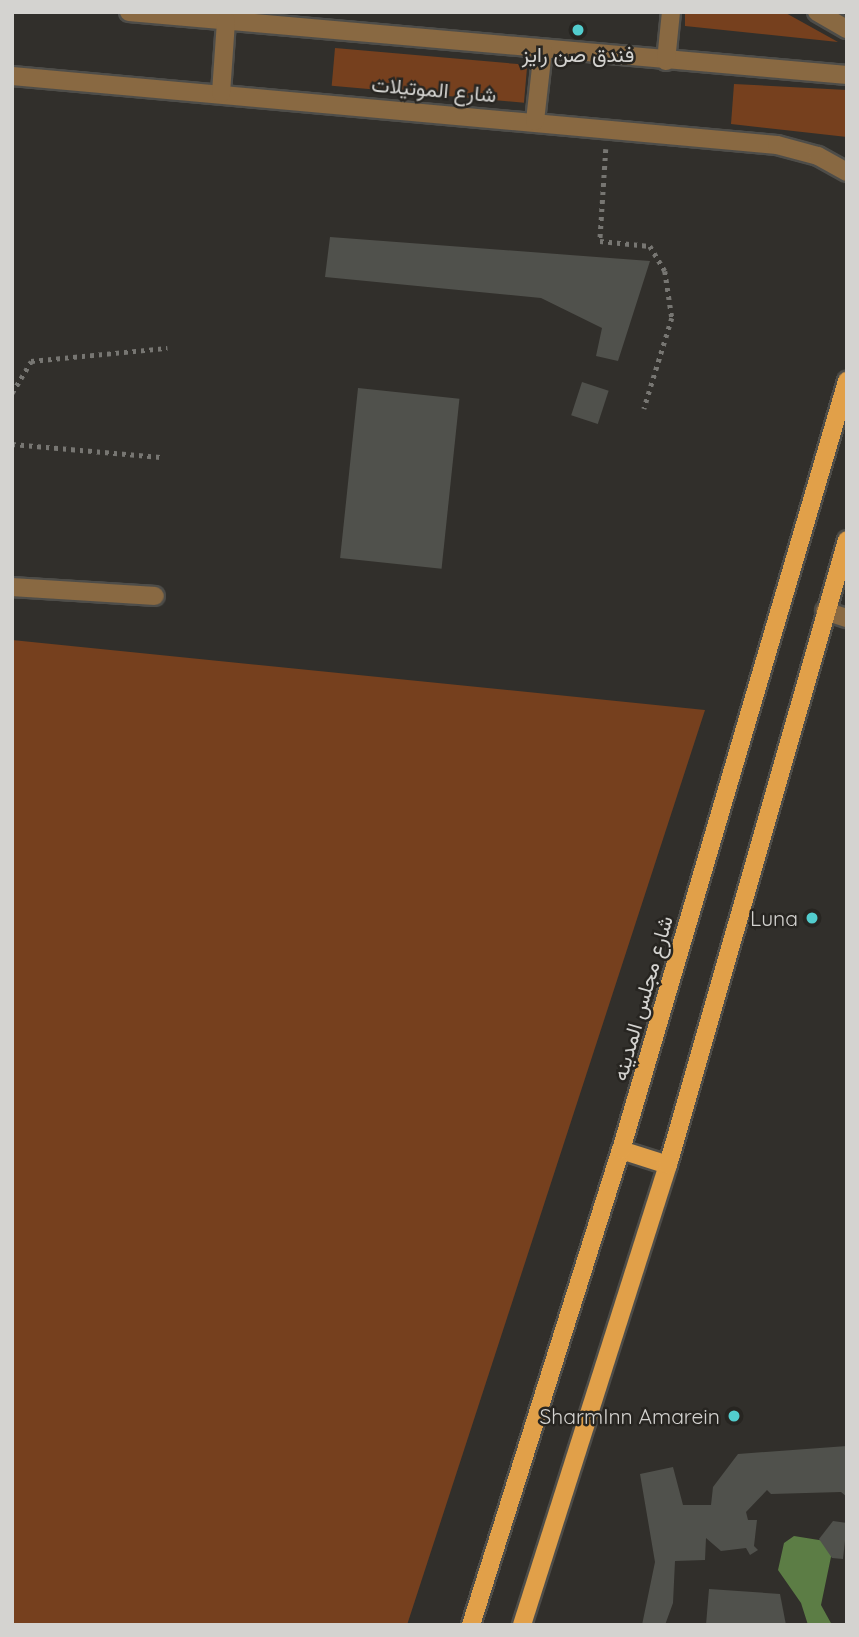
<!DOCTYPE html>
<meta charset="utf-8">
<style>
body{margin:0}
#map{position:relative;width:859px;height:1637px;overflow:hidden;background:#312f2b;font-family:Quicksand,Vazirmatn,sans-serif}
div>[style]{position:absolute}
.green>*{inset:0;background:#76401e;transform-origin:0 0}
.water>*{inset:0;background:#5c7d45}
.building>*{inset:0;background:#50514c;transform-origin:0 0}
.path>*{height:4.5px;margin-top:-2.25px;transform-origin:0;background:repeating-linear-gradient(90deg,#777672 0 3.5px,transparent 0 8.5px)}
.roads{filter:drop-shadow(2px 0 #4e4d49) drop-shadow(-2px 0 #4e4d49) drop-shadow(0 2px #4e4d49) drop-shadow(0 -2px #4e4d49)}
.minor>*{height:18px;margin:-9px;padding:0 9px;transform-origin:9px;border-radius:9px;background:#896942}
.major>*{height:18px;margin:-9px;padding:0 9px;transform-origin:9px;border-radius:9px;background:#e1a049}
.dots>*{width:19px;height:19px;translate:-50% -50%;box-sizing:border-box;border:4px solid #272521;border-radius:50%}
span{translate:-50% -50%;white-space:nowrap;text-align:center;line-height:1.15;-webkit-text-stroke:5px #272521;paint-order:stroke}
.poi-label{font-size:21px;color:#d4d3d0}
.right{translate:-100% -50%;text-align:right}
.street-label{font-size:21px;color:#d4d3d0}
.frame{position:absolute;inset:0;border:14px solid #d4d3d0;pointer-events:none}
</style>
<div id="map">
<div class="green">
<i style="clip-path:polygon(685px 12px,784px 12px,838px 42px,685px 26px)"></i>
<i style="left:335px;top:48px;width:193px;height:38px;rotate:5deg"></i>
<i style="clip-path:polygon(734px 84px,847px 90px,847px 137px,731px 124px)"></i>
<i style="clip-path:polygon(12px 640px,705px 710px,407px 1625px,12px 1625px)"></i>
</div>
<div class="water">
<i style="clip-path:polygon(794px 1536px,825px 1541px,832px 1552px,821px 1605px,832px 1625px,808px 1625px,801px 1603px,778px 1570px,784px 1543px)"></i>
</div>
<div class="building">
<i style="clip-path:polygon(330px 237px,650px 261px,618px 361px,596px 356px,602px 328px,541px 298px,325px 277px)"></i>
<i style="left:582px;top:382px;width:28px;height:35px;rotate:18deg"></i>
<i style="left:358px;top:388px;width:102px;height:171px;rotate:6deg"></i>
<i style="clip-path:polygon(847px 1446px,847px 1497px,841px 1492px,771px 1494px,767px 1490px,746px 1512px,748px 1520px,757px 1520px,754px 1546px,758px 1550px,750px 1555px,746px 1548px,721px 1551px,706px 1538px,705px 1560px,675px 1561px,673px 1603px,665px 1625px,642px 1625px,655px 1562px,640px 1474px,673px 1467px,683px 1505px,711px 1505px,713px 1487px,738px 1454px)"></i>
<i style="clip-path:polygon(833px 1521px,847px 1523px,843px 1559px,832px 1558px,819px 1539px)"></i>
<i style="clip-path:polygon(709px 1589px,780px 1594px,786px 1625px,706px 1625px)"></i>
</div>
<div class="path">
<i style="left:606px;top:149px;width:92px;rotate:93.7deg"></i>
<i style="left:600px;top:241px;width:50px;rotate:5.7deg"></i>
<i style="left:650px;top:246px;width:29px;rotate:59deg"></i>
<i style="left:665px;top:271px;width:48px;rotate:81.5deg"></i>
<i style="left:672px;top:318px;width:95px;rotate:107.1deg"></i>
<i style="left:12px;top:393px;width:37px;rotate:-59deg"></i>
<i style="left:31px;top:361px;width:137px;rotate:-5.5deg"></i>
<i style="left:12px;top:444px;width:149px;rotate:5deg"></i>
</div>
<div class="roads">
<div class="minor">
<i style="left:129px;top:12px;width:721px;rotate:5.01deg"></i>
<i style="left:817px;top:12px;width:34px;rotate:30deg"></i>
<i style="left:666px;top:61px;width:49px;rotate:-84.2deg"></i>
<i style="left:12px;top:76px;width:768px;rotate:5.15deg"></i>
<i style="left:777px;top:145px;width:42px;rotate:15deg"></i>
<i style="left:818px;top:156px;width:33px;rotate:29deg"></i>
<i style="left:221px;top:93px;width:72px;rotate:-86deg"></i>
<i style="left:535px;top:121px;width:71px;rotate:-83.6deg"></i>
<i style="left:12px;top:587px;width:143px;rotate:3.6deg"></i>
<i style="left:825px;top:611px;width:23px;rotate:18deg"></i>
</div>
<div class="major">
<i style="left:621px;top:1150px;width:49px;rotate:17.7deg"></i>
<i style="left:471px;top:1625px;width:498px;rotate:-72.5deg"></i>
<i style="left:621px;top:1150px;width:802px;rotate:-73.62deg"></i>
<i style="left:522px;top:1625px;width:483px;rotate:-72.4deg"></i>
<i style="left:668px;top:1165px;width:650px;rotate:-74.02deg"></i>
</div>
</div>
<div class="dots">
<i style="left:578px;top:30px;background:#52cdce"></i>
<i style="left:812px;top:918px;background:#52cdce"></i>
<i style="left:734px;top:1416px;background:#52cdce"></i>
</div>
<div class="poi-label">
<span style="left:578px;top:54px">فندق صن رايز</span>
<span class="right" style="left:798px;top:918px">Luna</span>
<span class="right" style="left:720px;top:1416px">SharmInn Amarein</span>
</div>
<div class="street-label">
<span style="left:434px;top:89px;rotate:5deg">شارع الموتيلات</span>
<span style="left:642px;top:998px;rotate:-74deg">شارع مجلس المدينه</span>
</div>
<div class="frame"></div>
</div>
